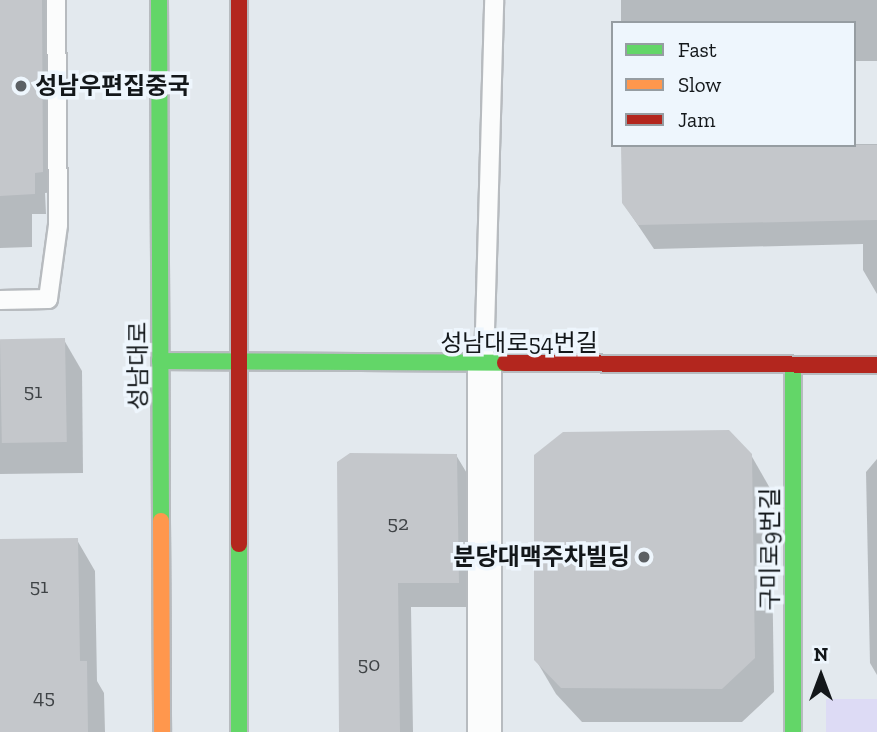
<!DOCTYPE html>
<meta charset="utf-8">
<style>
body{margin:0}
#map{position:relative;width:877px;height:732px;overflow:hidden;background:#e3e9ee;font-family:"Zilla Slab","Noto Sans KR",serif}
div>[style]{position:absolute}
.green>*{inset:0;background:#dddbf5;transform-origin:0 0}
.shadow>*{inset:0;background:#0003}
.building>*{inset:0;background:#c4c7cb;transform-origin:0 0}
.roads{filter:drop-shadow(2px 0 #b7bbbf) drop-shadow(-2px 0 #b7bbbf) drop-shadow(0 2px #b7bbbf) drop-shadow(0 -2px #b7bbbf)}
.lane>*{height:18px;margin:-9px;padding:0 9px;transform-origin:9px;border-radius:9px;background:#fbfcfc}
.street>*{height:33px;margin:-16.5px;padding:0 16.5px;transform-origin:16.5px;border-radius:16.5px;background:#fbfcfc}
.fast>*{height:16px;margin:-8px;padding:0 8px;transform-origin:8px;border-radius:8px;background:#63d668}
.slow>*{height:16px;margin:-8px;padding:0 8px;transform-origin:8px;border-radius:8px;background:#ff974d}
.jam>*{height:16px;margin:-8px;padding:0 8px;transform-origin:8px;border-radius:8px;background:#b3261e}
.dots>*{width:19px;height:19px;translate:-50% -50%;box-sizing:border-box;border:4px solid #eef6fd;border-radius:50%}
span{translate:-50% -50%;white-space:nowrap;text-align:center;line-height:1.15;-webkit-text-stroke:7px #eef6fd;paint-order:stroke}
.number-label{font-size:21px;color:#3f4346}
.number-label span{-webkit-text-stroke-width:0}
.poi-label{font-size:24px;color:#13171a;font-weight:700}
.left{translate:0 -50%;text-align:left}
.right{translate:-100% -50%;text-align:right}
.street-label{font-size:24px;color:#13171a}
.legend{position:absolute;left:611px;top:21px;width:245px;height:126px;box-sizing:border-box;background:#eef6fd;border:2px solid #969da2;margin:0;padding:9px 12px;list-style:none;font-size:21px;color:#13171a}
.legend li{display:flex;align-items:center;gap:14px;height:35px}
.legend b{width:35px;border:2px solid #969da2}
.north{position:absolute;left:786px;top:641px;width:70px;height:70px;-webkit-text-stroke:5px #eef6fd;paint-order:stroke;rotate:0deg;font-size:19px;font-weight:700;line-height:28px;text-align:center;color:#13171a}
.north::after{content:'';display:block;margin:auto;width:24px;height:32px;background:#13171a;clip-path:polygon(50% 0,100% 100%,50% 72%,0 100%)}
</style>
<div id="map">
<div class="green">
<i style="left:826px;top:699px;width:51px;height:33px"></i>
</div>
<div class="shadow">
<i style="clip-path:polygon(0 0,52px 0,54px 192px,45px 193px,46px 214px,32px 214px,32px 247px,0 248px)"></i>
<i style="clip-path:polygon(621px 0,877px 0,877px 61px,854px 61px,854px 23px,621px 23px)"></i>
<i style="clip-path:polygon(854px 144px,877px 144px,877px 294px,863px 270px,863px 244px,654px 249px,623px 203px)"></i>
<i style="clip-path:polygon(64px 340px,82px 371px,83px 473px,0 474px,0 341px)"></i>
<i style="clip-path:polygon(350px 454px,456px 455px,471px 480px,472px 607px,411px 607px,413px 732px,342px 732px)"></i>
<i style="clip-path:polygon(751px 455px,771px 490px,774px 692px,742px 722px,582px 722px,556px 694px,536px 660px)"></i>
<i style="clip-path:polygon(877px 459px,877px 675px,870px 663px,866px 472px)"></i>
<i style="clip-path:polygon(77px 540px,95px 571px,97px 681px,104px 693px,105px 732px,0 732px,0 541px)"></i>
</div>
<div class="building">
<i style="clip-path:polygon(0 0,42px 0,43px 172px,35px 173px,35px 194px,0 196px)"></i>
<i style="clip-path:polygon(621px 145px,877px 145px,877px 220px,638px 225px,622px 203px)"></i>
<i style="left:65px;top:338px;width:104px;height:65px;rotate:89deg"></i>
<i style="clip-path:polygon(729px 430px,752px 454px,755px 658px,722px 689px,561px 688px,534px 660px,534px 455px,563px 432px)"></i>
<i style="clip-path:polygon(350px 453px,457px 454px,459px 583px,398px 583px,400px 732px,339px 732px,337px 462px)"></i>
<i style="clip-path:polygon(78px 538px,80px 661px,87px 661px,88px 732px,0 732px,0 539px)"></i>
</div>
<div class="roads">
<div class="lane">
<i style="left:0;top:300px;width:48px;rotate:-1.2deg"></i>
<i style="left:48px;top:299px;width:75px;rotate:-82.3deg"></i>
<i style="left:58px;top:225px;width:225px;rotate:-90.5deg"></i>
<i style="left:484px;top:366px;width:366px;rotate:-88.4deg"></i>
</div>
<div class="street">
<i style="left:484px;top:366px;width:366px;rotate:90deg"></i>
</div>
<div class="fast">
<i style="left:159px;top:0;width:521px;rotate:89.78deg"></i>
<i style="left:160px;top:361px;width:345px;rotate:0.3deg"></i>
<i style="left:793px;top:366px;width:366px;rotate:90deg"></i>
<i style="left:239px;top:544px;width:188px;rotate:90deg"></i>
</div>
<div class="slow">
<i style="left:161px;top:521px;width:211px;rotate:89.7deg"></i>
</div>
<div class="jam">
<i style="left:239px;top:0;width:544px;rotate:90deg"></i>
<i style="left:505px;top:363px;width:372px;rotate:0.3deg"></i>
</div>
</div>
<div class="dots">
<i style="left:21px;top:86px;background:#5c6064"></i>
<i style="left:644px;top:557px;background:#5c6064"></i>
</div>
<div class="number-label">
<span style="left:33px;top:391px">51</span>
<span style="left:398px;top:523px">52</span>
<span style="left:39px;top:586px">51</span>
<span style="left:369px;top:664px">50</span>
<span style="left:44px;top:697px">45</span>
</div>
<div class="poi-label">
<span class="left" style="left:35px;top:86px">성남우편집중국</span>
<span class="right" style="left:630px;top:557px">분당대맥주차빌딩</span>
</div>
<div class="street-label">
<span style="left:519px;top:343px">성남대로54번길</span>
<span style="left:138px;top:366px;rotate:-90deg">성남대로</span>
<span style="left:770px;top:549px;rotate:-90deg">구미로9번길</span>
</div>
<ul class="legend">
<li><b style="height:9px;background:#63d668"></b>Fast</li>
<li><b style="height:9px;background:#ff974d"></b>Slow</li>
<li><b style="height:9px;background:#b3261e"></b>Jam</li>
</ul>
<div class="north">N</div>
</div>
